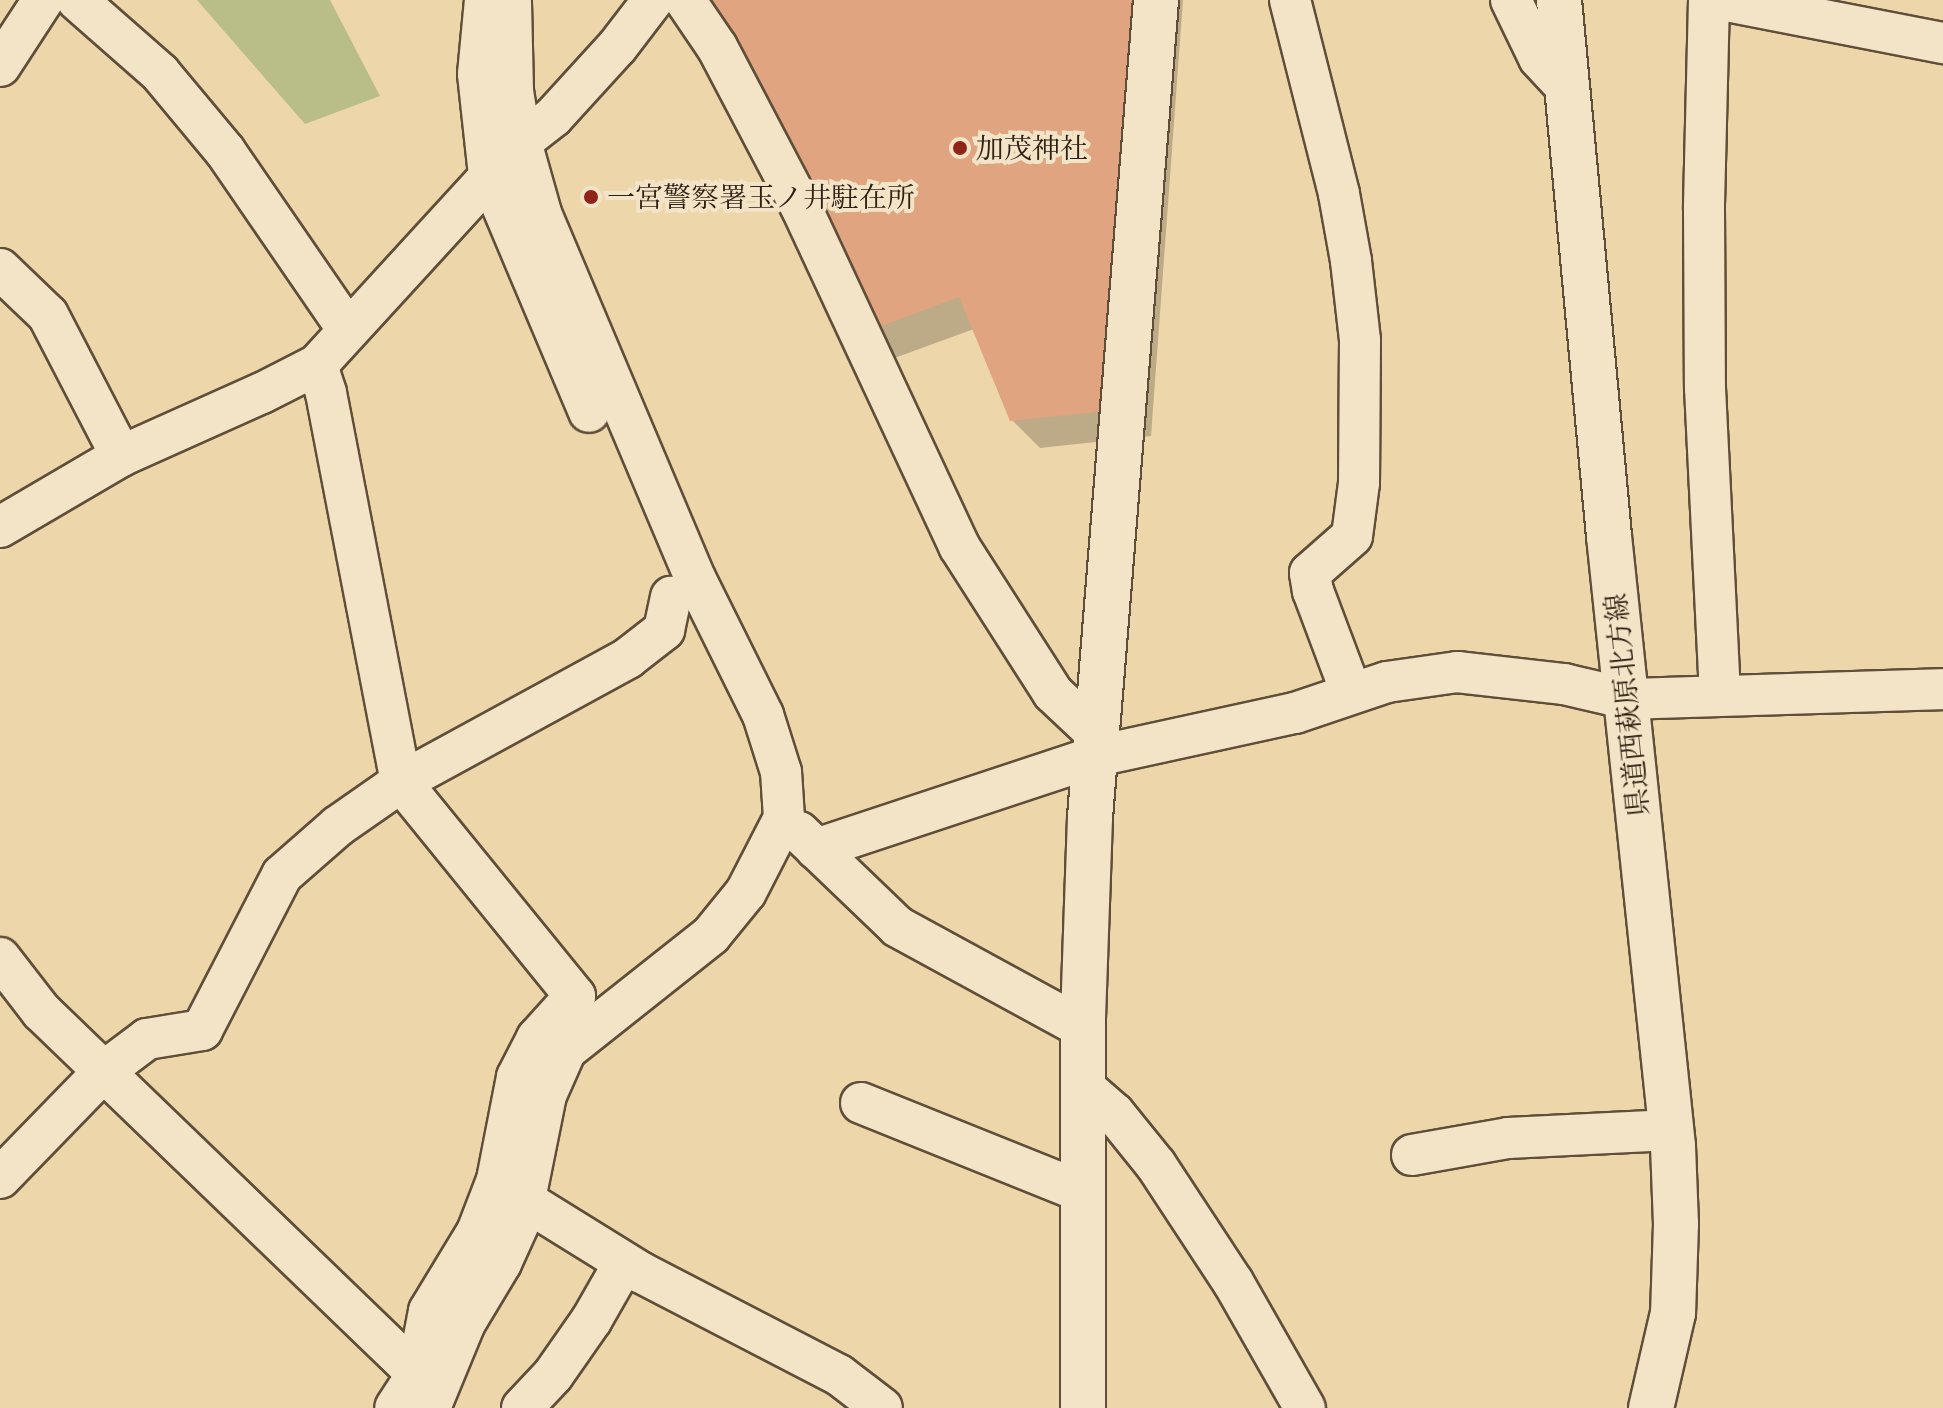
<!DOCTYPE html>
<meta charset="utf-8">
<style>
body{margin:0}
#map{position:relative;width:1943px;height:1408px;overflow:hidden;background:#edd6a9;font-family:"Gentium Book Plus","Noto Serif JP",serif}
div>[style]{position:absolute}
.green>*{inset:0;background:#b9bd87}
.shadow>*{inset:0;background:#0003}
.building>*{inset:0;background:#e1a480}
.roads{filter:drop-shadow(2px 0 #5f4e39) drop-shadow(-2px 0 #5f4e39) drop-shadow(0 2px #5f4e39) drop-shadow(0 -2px #5f4e39)}
.street>*{height:40px;margin:-20px;padding:0 20px;transform-origin:20px;border-radius:20px;background:#f3e4c7}
.secondary>*{height:44px;margin:-22px;padding:0 22px;transform-origin:22px;border-radius:22px;background:#f3e4c7}
.dots>*{width:22px;height:22px;translate:-50% -50%;box-sizing:border-box;border:4px solid #f3e4c7;border-radius:50%}
span{translate:-50% -50%;white-space:nowrap;text-align:center;line-height:1.15;-webkit-text-stroke:8px #f3e4c7;paint-order:stroke}
.poi-label{font-size:28px;color:#302014}
.left{translate:0 -50%;text-align:left}
.street-label{font-size:28px;color:#302014}
</style>
<div id="map">
<div class="green">
<i style="clip-path:polygon(197px 0,330px 0,380px 96px,305px 124px)"></i>
</div>
<div class="shadow">
<i style="clip-path:polygon(711px 0,1183px 0,1151px 436px,1040px 448px,1012px 420px,974px 329px,889px 360px)"></i>
</div>
<div class="building">
<i style="clip-path:polygon(709px 0,1154px 0,1124px 409px,1010px 421px,959px 297px,860px 334px)"></i>
</div>
<div class="roads">
<div class="street">
<i style="left:77px;top:0;width:111px;rotate:41.3deg"></i>
<i style="left:160px;top:73px;width:102px;rotate:50.2deg"></i>
<i style="left:225px;top:151px;width:217px;rotate:55.5deg"></i>
<i style="left:485px;top:0;width:74px;rotate:95.4deg"></i>
<i style="left:478px;top:74px;width:102px;rotate:83.8deg"></i>
<i style="left:489px;top:175px;width:257px;rotate:67.1deg"></i>
<i style="left:685px;top:0;width:57px;rotate:55.8deg"></i>
<i style="left:717px;top:47px;width:183px;rotate:62.3deg"></i>
<i style="left:802px;top:209px;width:372px;rotate:65deg"></i>
<i style="left:959px;top:546px;width:174px;rotate:57.4deg"></i>
<i style="left:1053px;top:693px;width:63px;rotate:43.1deg"></i>
<i style="left:1290px;top:0;width:200px;rotate:75.8deg"></i>
<i style="left:1339px;top:194px;width:68px;rotate:79.8deg"></i>
<i style="left:1351px;top:261px;width:80px;rotate:83.5deg"></i>
<i style="left:1360px;top:340px;width:143px;rotate:90.4deg"></i>
<i style="left:1359px;top:483px;width:53px;rotate:97.5deg"></i>
<i style="left:1352px;top:536px;width:56px;rotate:138.6deg"></i>
<i style="left:1310px;top:573px;width:18px;rotate:81deg"></i>
<i style="left:1313px;top:591px;width:108px;rotate:69.4deg"></i>
<i style="left:1511px;top:0;width:64px;rotate:64.2deg"></i>
<i style="left:1539px;top:58px;width:41px;rotate:47deg"></i>
<i style="left:1709px;top:0;width:209px;rotate:91.4deg"></i>
<i style="left:1704px;top:209px;width:179px;rotate:89.7deg"></i>
<i style="left:1705px;top:388px;width:308px;rotate:87.2deg"></i>
<i style="left:1721px;top:0;width:226px;rotate:11deg"></i>
<i style="left:0;top:66px;width:79px;rotate:-56.9deg"></i>
<i style="left:0;top:269px;width:66px;rotate:43.8deg"></i>
<i style="left:48px;top:315px;width:159px;rotate:62.6deg"></i>
<i style="left:317px;top:365px;width:29px;rotate:72deg"></i>
<i style="left:326px;top:393px;width:396px;rotate:79.1deg"></i>
<i style="left:401px;top:782px;width:276px;rotate:50.9deg"></i>
<i style="left:575px;top:996px;width:57px;rotate:132.1deg"></i>
<i style="left:537px;top:1038px;width:44px;rotate:117.1deg"></i>
<i style="left:517px;top:1077px;width:105px;rotate:101deg"></i>
<i style="left:497px;top:1180px;width:56px;rotate:111deg"></i>
<i style="left:477px;top:1232px;width:92px;rotate:121.3deg"></i>
<i style="left:429px;top:1311px;width:64px;rotate:100.8deg"></i>
<i style="left:417px;top:1374px;width:40px;rotate:122.9deg"></i>
<i style="left:0;top:527px;width:140px;rotate:-30.4deg"></i>
<i style="left:121px;top:456px;width:154px;rotate:-24.1deg"></i>
<i style="left:262px;top:393px;width:62px;rotate:-27deg"></i>
<i style="left:317px;top:365px;width:302px;rotate:-47.5deg"></i>
<i style="left:521px;top:142px;width:41px;rotate:-38deg"></i>
<i style="left:553px;top:117px;width:95px;rotate:-47.6deg"></i>
<i style="left:617px;top:47px;width:59px;rotate:-52.5deg"></i>
<i style="left:799px;top:832px;width:137px;rotate:43.8deg"></i>
<i style="left:898px;top:927px;width:211px;rotate:28.6deg"></i>
<i style="left:816px;top:849px;width:296px;rotate:-18.3deg"></i>
<i style="left:1097px;top:756px;width:203px;rotate:-12.3deg"></i>
<i style="left:1295px;top:713px;width:97px;rotate:-18.6deg"></i>
<i style="left:1387px;top:682px;width:71px;rotate:-8.1deg"></i>
<i style="left:1457px;top:672px;width:108px;rotate:6.4deg"></i>
<i style="left:1564px;top:684px;width:66px;rotate:13.2deg"></i>
<i style="left:1628px;top:699px;width:315px;rotate:-1.8deg"></i>
<i style="left:0;top:958px;width:67px;rotate:52.3deg"></i>
<i style="left:41px;top:1011px;width:543px;rotate:43.96deg"></i>
<i style="left:1084px;top:1087px;width:40px;rotate:41deg"></i>
<i style="left:1114px;top:1113px;width:67px;rotate:51.1deg"></i>
<i style="left:1156px;top:1165px;width:140px;rotate:56.7deg"></i>
<i style="left:1233px;top:1282px;width:145px;rotate:60.3deg"></i>
<i style="left:861px;top:1103px;width:241px;rotate:21.9deg"></i>
<i style="left:1412px;top:1155px;width:97px;rotate:-10deg"></i>
<i style="left:1508px;top:1138px;width:163px;rotate:-2.8deg"></i>
<i style="left:0;top:1178px;width:148px;rotate:-45.8deg"></i>
<i style="left:103px;top:1072px;width:55px;rotate:-36.9deg"></i>
<i style="left:147px;top:1039px;width:56px;rotate:-9.3deg"></i>
<i style="left:202px;top:1030px;width:174px;rotate:-62.7deg"></i>
<i style="left:282px;top:875px;width:74px;rotate:-41.2deg"></i>
<i style="left:338px;top:826px;width:77px;rotate:-34.9deg"></i>
<i style="left:401px;top:782px;width:259px;rotate:-28.6deg"></i>
<i style="left:628px;top:658px;width:46px;rotate:-37.9deg"></i>
<i style="left:664px;top:630px;width:34px;rotate:-78deg"></i>
<i style="left:524px;top:1200px;width:137px;rotate:31.8deg"></i>
<i style="left:640px;top:1272px;width:224px;rotate:27.4deg"></i>
<i style="left:839px;top:1375px;width:54px;rotate:37.5deg"></i>
<i style="left:430px;top:1408px;width:92px;rotate:-67.6deg"></i>
<i style="left:465px;top:1323px;width:70px;rotate:-59deg"></i>
<i style="left:501px;top:1263px;width:48px;rotate:-65.6deg"></i>
<i style="left:521px;top:1219px;width:126px;rotate:-78.6deg"></i>
<i style="left:546px;top:1095px;width:49px;rotate:-66deg"></i>
<i style="left:566px;top:1050px;width:185px;rotate:-38.4deg"></i>
<i style="left:711px;top:935px;width:55px;rotate:-50.9deg"></i>
<i style="left:746px;top:892px;width:83px;rotate:-62.8deg"></i>
<i style="left:784px;top:818px;width:46px;rotate:-93.7deg"></i>
<i style="left:781px;top:772px;width:60px;rotate:-107.5deg"></i>
<i style="left:763px;top:715px;width:153px;rotate:-116.4deg"></i>
<i style="left:695px;top:578px;width:396px;rotate:-112.9deg"></i>
<i style="left:541px;top:213px;width:74px;rotate:-105.7deg"></i>
<i style="left:521px;top:142px;width:52px;rotate:-98.9deg"></i>
<i style="left:513px;top:91px;width:91px;rotate:-91.3deg"></i>
<i style="left:522px;top:1408px;width:45px;rotate:-46.8deg"></i>
<i style="left:553px;top:1375px;width:68px;rotate:-55.1deg"></i>
<i style="left:592px;top:1319px;width:64px;rotate:-60.3deg"></i>
</div>
<div class="secondary">
<i style="left:1559px;top:0;width:538px;rotate:84.67deg"></i>
<i style="left:1609px;top:536px;width:613px;rotate:84.01deg"></i>
<i style="left:1673px;top:1146px;width:78px;rotate:87.8deg"></i>
<i style="left:1676px;top:1224px;width:89px;rotate:91.9deg"></i>
<i style="left:1673px;top:1313px;width:98px;rotate:103deg"></i>
<i style="left:1083px;top:1408px;width:390px;rotate:-90deg"></i>
<i style="left:1083px;top:1018px;width:201px;rotate:-88deg"></i>
<i style="left:1090px;top:817px;width:820px;rotate:-85.38deg"></i>
</div>
</div>
<div class="dots">
<i style="left:960px;top:148px;background:#8f2418"></i>
<i style="left:591px;top:197px;background:#8f2418"></i>
</div>
<div class="poi-label">
<span class="left" style="left:976px;top:148px">加茂神社</span>
<span class="left" style="left:607px;top:197px">一宮警察署玉ノ井駐在所</span>
</div>
<div class="street-label">
<span style="left:1627px;top:705px;rotate:-96deg">県道西萩原北方線</span>
</div>
</div>
